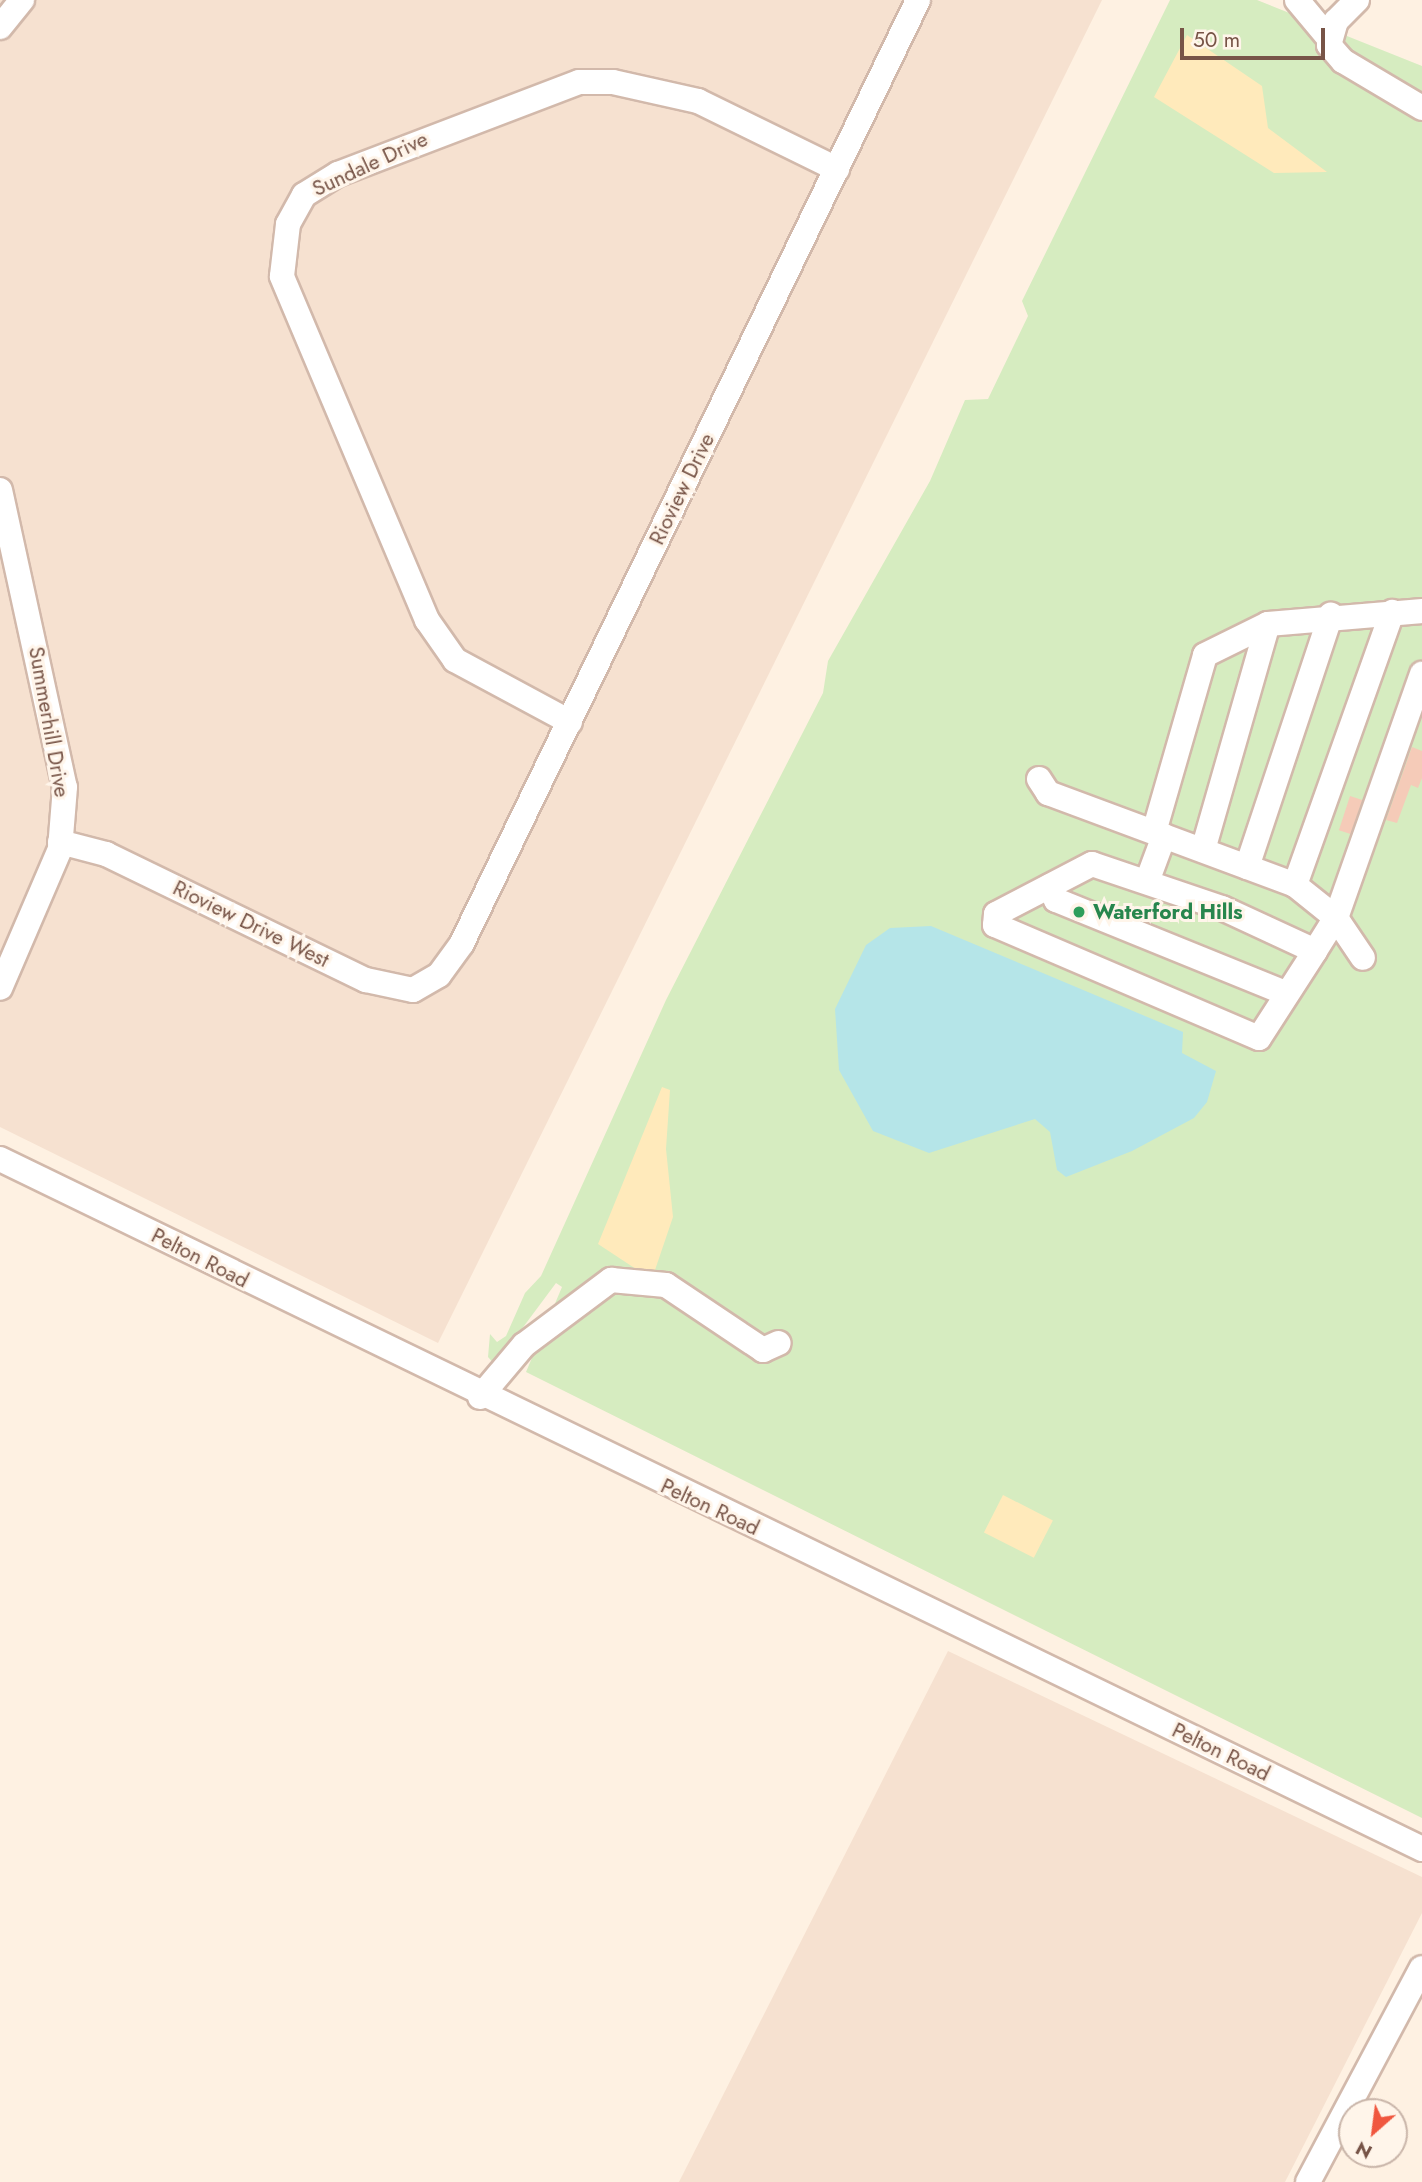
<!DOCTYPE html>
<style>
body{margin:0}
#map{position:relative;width:1422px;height:2182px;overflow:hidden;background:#fef1e2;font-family:Jost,sans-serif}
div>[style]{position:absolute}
.residential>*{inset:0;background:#f6e1d0}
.green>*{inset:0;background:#d6ecc0}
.sand>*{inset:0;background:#ffeabb;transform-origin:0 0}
.water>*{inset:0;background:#b5e5e8}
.building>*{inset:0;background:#f5cbb8;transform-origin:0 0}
.roads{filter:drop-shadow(2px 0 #d2b9ab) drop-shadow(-2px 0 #d2b9ab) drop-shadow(0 2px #d2b9ab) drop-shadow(0 -2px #d2b9ab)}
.minor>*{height:24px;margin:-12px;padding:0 12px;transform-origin:12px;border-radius:12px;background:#fff}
.dots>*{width:19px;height:19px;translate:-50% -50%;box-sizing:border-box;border:4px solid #fff5ea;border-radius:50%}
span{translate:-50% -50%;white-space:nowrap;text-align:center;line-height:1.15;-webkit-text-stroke:6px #fff5ea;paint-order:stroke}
.street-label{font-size:21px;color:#775447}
.leisure-label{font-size:21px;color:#27864d;font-weight:700}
.left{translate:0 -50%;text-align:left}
.north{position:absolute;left:1338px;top:2098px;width:70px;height:70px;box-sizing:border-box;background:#fff5ea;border:2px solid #c9b5a9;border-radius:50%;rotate:208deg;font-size:19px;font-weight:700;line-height:28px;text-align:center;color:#775447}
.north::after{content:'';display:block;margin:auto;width:24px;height:32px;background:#f0573f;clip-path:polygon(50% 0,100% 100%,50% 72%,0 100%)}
.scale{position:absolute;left:1180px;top:28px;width:145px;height:32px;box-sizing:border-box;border:4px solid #775447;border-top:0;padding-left:9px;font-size:21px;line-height:24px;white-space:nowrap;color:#775447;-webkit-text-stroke:5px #fff5ea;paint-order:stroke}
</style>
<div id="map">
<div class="residential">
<i style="clip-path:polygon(0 0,1102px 0,438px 1343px,0 1127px)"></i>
<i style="clip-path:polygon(948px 1651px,1422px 1877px,1422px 1913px,1285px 2182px,679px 2182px)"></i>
</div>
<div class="green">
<i style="clip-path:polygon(1170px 0,1257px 0,1422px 66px,1422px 1818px,526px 1372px,562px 1287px,556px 1283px,495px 1365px,488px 1357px,490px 1334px,497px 1342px,506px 1336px,525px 1293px,541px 1276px,666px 1000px,823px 693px,828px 661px,930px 481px,965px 400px,988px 399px,1028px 316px,1022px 301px)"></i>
</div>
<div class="sand">
<i style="clip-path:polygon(1187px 35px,1262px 86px,1268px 128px,1327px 172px,1274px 173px,1154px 97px)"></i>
<i style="clip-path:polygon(662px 1087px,670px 1090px,666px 1149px,673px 1217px,655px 1270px,639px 1271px,598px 1244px)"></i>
<i style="left:1003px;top:1495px;width:56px;height:42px;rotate:27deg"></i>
</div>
<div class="water">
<i style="clip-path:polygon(931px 926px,1183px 1032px,1182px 1053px,1216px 1071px,1207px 1102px,1194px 1118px,1132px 1151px,1066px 1177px,1057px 1170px,1050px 1132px,1035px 1119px,929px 1153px,873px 1131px,839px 1070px,835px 1009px,866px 945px,890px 928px)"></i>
</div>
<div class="building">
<i style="clip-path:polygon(1412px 747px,1422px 751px,1422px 778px,1418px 788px,1411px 785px,1397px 823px,1386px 820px)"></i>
<i style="left:1350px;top:796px;width:13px;height:36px;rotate:18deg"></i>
</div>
<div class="roads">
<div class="minor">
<i style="left:1297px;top:0;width:47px;rotate:50.2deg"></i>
<i style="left:1357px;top:0;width:30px;rotate:135deg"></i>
<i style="left:1336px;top:21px;width:25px;rotate:106deg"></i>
<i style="left:1329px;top:45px;width:21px;rotate:49deg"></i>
<i style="left:1343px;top:61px;width:92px;rotate:30.7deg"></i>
<i style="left:0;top:27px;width:35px;rotate:-51deg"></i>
<i style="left:0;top:490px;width:304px;rotate:77.7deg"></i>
<i style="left:65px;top:787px;width:62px;rotate:94.6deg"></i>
<i style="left:60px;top:849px;width:151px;rotate:113.3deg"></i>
<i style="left:570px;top:722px;width:131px;rotate:-151.7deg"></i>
<i style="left:455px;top:660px;width:49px;rotate:-125deg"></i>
<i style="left:427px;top:620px;width:373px;rotate:-112.9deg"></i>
<i style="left:282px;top:276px;width:52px;rotate:-83.4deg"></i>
<i style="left:288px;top:224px;width:33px;rotate:-61deg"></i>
<i style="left:304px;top:195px;width:40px;rotate:-32deg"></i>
<i style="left:338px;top:174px;width:258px;rotate:-20.9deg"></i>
<i style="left:579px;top:82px;width:34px"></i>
<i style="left:613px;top:82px;width:87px;rotate:12.6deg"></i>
<i style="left:698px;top:101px;width:155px;rotate:26.1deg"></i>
<i style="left:1039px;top:779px;width:17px;rotate:57deg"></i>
<i style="left:1048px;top:793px;width:264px;rotate:20.4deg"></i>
<i style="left:1295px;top:885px;width:53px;rotate:38.8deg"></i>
<i style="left:1336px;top:918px;width:48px;rotate:56deg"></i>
<i style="left:1154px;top:832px;width:184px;rotate:-73.9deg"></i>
<i style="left:1205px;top:655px;width:70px;rotate:-26.2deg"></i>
<i style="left:1268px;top:624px;width:155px;rotate:-4.8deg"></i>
<i style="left:60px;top:842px;width:48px;rotate:14.6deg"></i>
<i style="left:106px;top:854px;width:289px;rotate:25.9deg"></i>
<i style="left:366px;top:980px;width:48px;rotate:12deg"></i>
<i style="left:413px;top:990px;width:30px;rotate:-30deg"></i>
<i style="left:439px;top:975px;width:39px;rotate:-54deg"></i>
<i style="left:462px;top:943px;width:1047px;rotate:-64.19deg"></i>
<i style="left:1203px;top:850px;width:235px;rotate:-74deg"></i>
<i style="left:1247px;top:867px;width:266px;rotate:-71.6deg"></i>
<i style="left:1148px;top:879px;width:46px;rotate:-69.6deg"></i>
<i style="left:1295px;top:885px;width:290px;rotate:-70.4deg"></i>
<i style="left:1050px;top:886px;width:15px;rotate:67deg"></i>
<i style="left:1056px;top:900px;width:249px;rotate:22.1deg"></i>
<i style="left:1315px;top:951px;width:102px;rotate:-155.2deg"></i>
<i style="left:1222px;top:908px;width:137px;rotate:-161.3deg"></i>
<i style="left:1092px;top:864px;width:108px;rotate:152.5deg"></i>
<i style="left:996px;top:914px;width:11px;rotate:95deg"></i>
<i style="left:995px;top:925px;width:287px;rotate:23.2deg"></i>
<i style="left:1259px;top:1038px;width:103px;rotate:-57.2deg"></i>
<i style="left:1315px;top:951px;width:39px;rotate:-58deg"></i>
<i style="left:1336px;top:918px;width:259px;rotate:-70.6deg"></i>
<i style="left:0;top:1159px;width:1581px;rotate:25.88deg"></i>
<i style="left:480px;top:1397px;width:68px;rotate:-49.8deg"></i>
<i style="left:524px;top:1345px;width:109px;rotate:-36.8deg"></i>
<i style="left:611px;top:1280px;width:55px;rotate:5.2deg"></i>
<i style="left:666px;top:1285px;width:117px;rotate:33.8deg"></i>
<i style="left:763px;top:1350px;width:17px;rotate:-24deg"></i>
<i style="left:1308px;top:2182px;width:242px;rotate:-62deg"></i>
</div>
</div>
<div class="dots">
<i style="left:1079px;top:912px;background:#2e9e5b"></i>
</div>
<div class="street-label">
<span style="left:370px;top:164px;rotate:-25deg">Sundale Drive</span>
<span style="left:682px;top:489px;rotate:-64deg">Rioview Drive</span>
<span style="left:49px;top:722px;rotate:80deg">Summerhill Drive</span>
<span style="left:251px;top:924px;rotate:26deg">Rioview Drive West</span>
<span style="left:200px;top:1258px;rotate:27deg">Pelton Road</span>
<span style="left:710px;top:1507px;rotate:25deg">Pelton Road</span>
<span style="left:1221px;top:1752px;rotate:26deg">Pelton Road</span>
</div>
<div class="leisure-label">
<span class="left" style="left:1093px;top:912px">Waterford Hills</span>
</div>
<div class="north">N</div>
<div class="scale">50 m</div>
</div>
